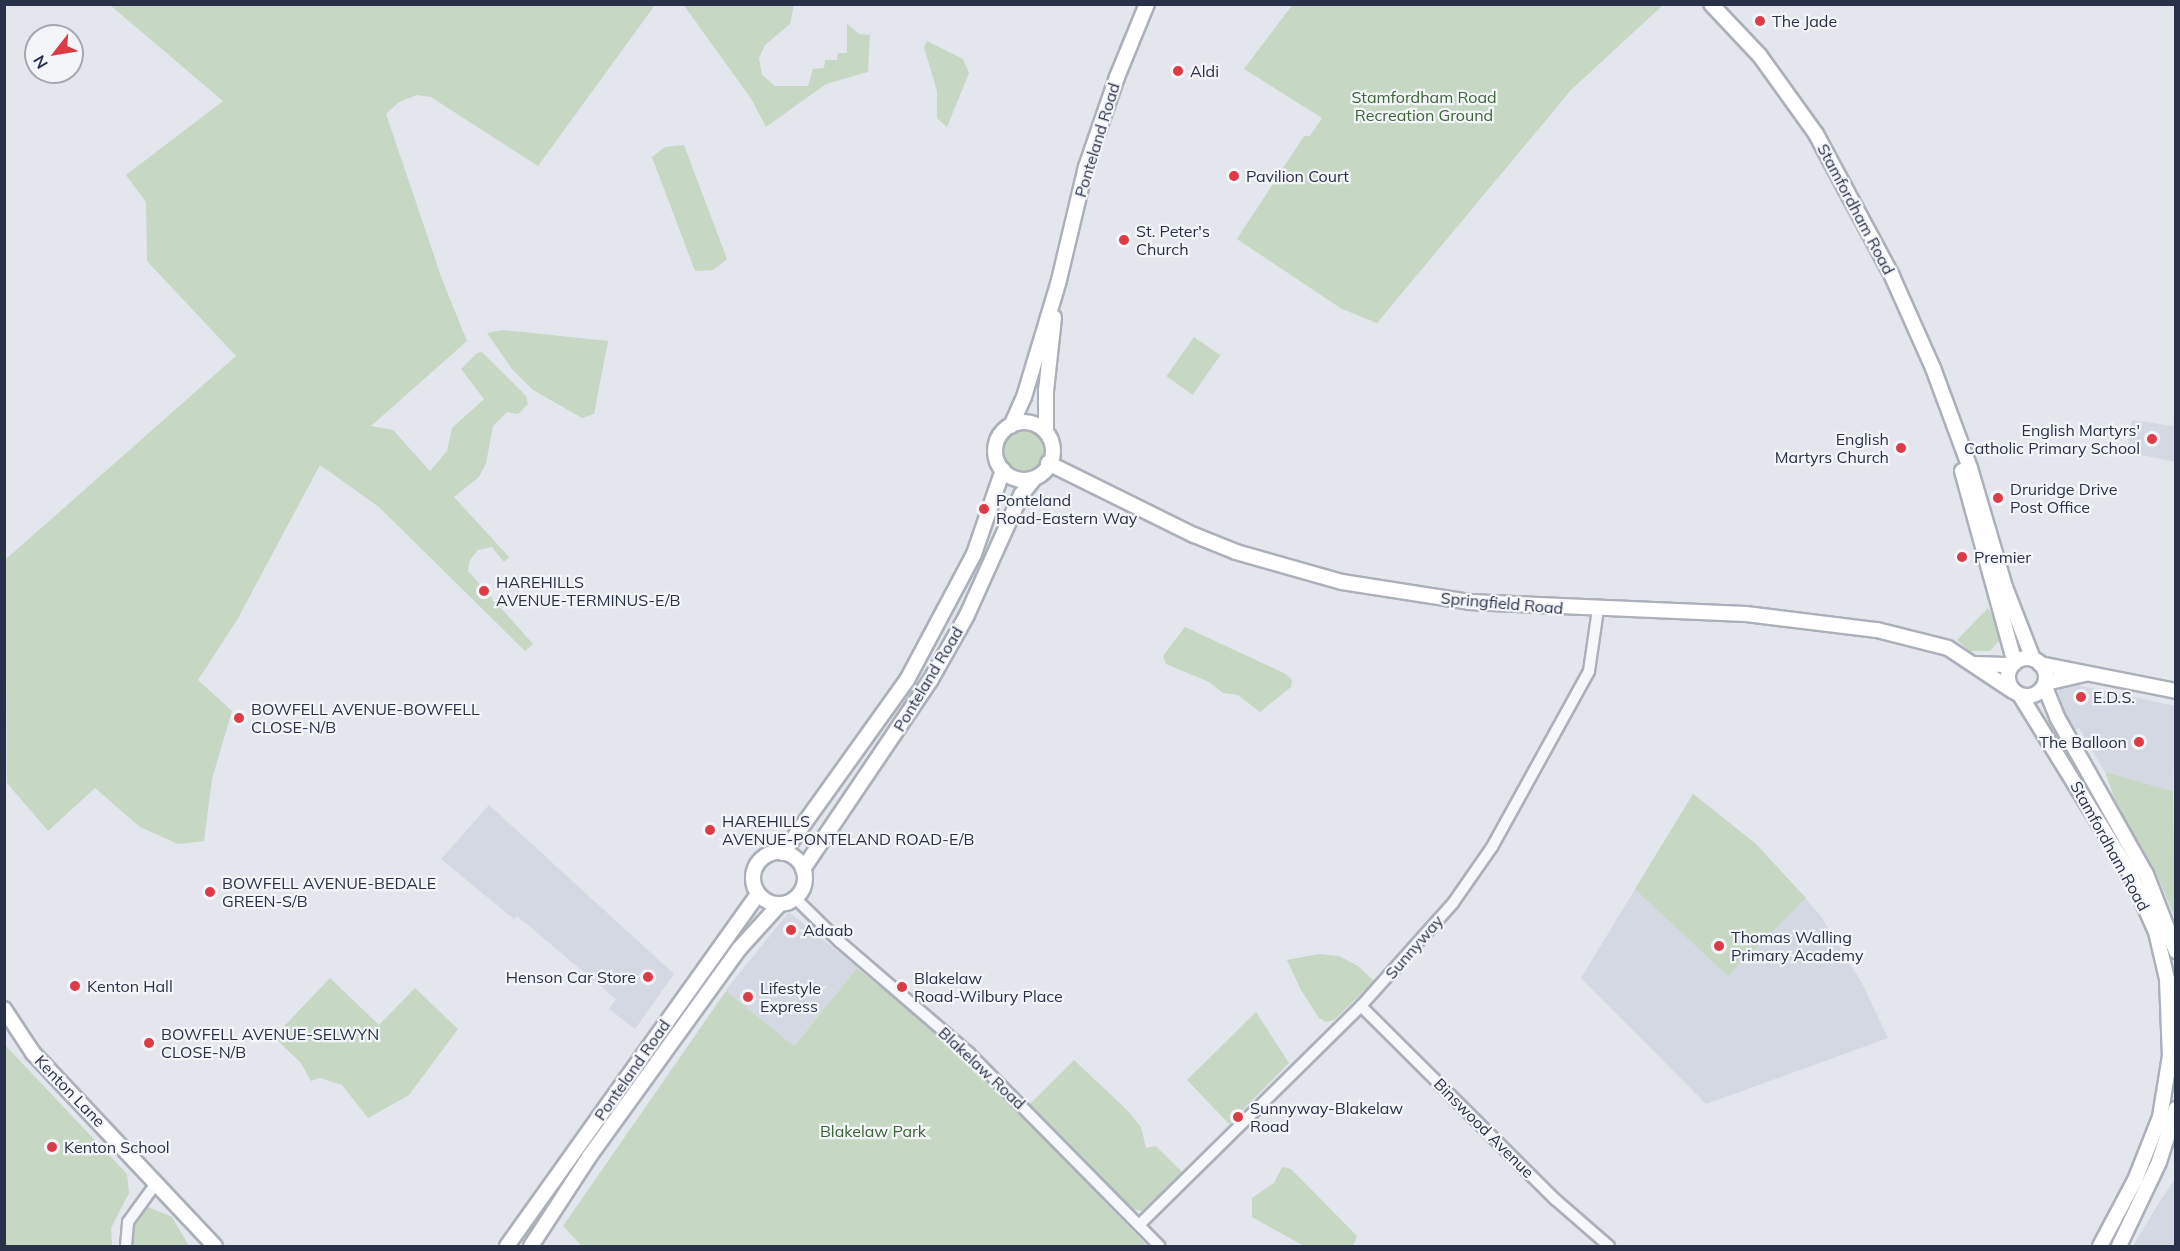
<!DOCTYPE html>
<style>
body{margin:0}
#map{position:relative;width:2180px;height:1251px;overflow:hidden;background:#e3e6ec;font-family:Mulish,sans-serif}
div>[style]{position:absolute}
.built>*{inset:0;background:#d4d8e2;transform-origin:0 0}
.green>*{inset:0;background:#c6d7c3;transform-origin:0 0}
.round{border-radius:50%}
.roads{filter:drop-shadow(2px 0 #abb0ba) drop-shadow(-2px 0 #abb0ba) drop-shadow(0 2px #abb0ba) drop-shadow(0 -2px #abb0ba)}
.tertiary>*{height:10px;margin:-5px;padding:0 5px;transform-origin:5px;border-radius:5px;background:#f6f7fa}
.primary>*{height:14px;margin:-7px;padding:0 7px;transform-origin:7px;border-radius:7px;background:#fff}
.primary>.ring{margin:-7px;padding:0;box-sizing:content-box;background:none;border:14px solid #fff;border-radius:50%}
.trunk>*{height:14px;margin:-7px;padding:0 7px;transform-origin:7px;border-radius:7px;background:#fff}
.trunk>.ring{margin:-7px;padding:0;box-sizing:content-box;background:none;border:14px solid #fff;border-radius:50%}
.dots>*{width:16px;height:16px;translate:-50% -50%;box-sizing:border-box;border:3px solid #f3f5f9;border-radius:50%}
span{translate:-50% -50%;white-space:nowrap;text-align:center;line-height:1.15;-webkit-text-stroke:4.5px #f3f5f9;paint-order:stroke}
.poi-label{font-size:16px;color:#283147}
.left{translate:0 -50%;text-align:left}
.right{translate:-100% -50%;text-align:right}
.park-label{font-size:16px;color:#396434}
.street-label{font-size:16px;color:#283147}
.frame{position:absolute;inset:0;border:6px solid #283147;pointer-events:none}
.north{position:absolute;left:24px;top:24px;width:60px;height:60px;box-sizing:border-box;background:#f3f5f9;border:2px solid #a2a7b2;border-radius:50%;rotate:239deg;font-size:16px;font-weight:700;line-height:24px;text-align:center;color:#283147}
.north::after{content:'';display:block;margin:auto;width:21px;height:27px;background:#dd3c47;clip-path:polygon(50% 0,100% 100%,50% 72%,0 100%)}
</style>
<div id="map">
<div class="built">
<i style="clip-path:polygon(2175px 411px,2175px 462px,2127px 452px,2132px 420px,2173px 426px)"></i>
<i style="clip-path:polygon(2067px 683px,2175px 706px,2173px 791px,2105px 772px,2079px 728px,2074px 730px,2062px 711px,2058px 688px)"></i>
<i style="clip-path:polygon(1693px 794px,1756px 844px,1820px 915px,1862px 983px,1888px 1038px,1706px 1104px,1581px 978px)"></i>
<i style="clip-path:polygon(489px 805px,674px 974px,635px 1029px,609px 1009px,616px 999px,517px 916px,514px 919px,441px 859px)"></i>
<i style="left:789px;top:912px;width:88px;height:101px;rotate:39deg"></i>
<i style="clip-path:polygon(2175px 1179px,2175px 1246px,2133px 1246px,2160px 1201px)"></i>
</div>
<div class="green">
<i style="clip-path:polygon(683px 4px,794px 5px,790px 24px,765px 45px,759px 58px,762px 75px,775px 86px,808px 86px,813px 69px,824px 68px,825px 60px,837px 60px,838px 53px,847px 53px,847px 24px,859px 34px,870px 35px,868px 72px,826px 84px,766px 127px,752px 100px)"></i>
<i style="clip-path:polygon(1293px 4px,1663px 4px,1663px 5px,1571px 90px,1377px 323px,1342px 309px,1237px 239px,1304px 136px,1310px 136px,1322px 118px,1244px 69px)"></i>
<i style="clip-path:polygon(110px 5px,655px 5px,538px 166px,431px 97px,417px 95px,399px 102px,386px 114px,443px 282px,467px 341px,371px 426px,393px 430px,430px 471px,447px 451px,452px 428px,484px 399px,461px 369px,477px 353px,482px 352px,526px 396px,528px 404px,518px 414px,507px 412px,493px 426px,486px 463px,479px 477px,454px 497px,509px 557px,504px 562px,492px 547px,478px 550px,470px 560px,468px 571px,533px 644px,525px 651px,379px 507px,320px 465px,237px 620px,198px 680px,232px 711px,212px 779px,204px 841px,178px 844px,140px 827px,95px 788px,48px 831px,7px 783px,5px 560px,236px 356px,147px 261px,146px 202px,126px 175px,223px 101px)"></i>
<i style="clip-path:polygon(927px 41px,963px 59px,969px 73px,947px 127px,937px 118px,937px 91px,924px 47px)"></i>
<i style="clip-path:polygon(684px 145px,727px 259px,713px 270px,695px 271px,652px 157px,665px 147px)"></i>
<i style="clip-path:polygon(503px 330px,608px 341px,594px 414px,582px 418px,533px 390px,512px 369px,487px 333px)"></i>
<i style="left:1194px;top:337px;width:32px;height:48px;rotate:35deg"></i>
<i class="round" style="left:1004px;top:429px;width:42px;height:42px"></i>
<i style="clip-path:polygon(1988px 608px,1998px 626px,2000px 640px,1990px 651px,1970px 651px,1957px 640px)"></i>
<i style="clip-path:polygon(1185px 627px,1286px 674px,1292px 680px,1291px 687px,1260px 712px,1238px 695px,1223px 693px,1209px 682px,1166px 664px,1163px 656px)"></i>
<i style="clip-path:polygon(2105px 772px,2173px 791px,2175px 918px,2157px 875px,2118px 808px)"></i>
<i style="clip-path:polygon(1693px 794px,1756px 844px,1806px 898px,1728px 976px,1635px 889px)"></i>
<i style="clip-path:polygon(1319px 954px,1339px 956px,1358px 966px,1374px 981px,1334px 1020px,1326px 1022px,1319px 1018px,1301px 990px,1287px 960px)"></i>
<i style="clip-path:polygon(857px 968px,968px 1059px,1147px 1246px,582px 1246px,563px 1226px,726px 991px,794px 1046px)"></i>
<i style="clip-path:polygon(330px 978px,379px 1025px,415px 988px,458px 1029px,409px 1095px,368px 1118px,342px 1085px,320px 1078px,311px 1081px,301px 1063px,274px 1037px)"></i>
<i style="clip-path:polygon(1256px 1012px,1289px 1063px,1229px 1124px,1187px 1080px)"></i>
<i style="clip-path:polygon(4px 1044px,127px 1174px,129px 1193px,111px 1228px,112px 1246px,5px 1246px)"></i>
<i style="clip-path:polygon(1074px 1060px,1128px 1111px,1141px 1127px,1146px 1148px,1156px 1146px,1182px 1172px,1142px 1211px,1130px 1208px,1029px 1105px)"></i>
<i style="clip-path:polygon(1282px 1167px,1291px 1169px,1357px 1236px,1353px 1246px,1304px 1246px,1252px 1217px,1252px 1198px,1274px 1183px)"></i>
<i style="clip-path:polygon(148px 1207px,172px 1217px,189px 1246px,133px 1246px,135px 1225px)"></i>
</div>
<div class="roads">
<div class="tertiary">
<i style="left:795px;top:898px;width:63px;rotate:44.4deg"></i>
<i style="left:840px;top:942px;width:170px;rotate:40.7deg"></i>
<i style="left:969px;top:1053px;width:271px;rotate:45.4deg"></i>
<i style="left:1361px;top:1006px;width:275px;rotate:44.9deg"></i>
<i style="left:1556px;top:1200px;width:70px;rotate:41deg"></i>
<i style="left:1139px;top:1225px;width:312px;rotate:-44.6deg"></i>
<i style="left:1361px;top:1006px;width:138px;rotate:-48.2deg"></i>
<i style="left:1453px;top:903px;width:68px;rotate:-55.1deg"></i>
<i style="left:1492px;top:847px;width:201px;rotate:-61.1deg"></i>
<i style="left:1589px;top:671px;width:63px;rotate:-81.7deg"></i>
<i style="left:126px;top:1246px;width:24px;rotate:-85deg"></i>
<i style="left:128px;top:1222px;width:49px;rotate:-54.1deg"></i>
</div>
<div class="primary">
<i style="left:1711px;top:4px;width:71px;rotate:46.7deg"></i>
<i style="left:1760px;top:56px;width:96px;rotate:54.3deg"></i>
<i style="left:1816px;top:134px;width:161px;rotate:61.8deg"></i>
<i style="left:1892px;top:276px;width:101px;rotate:66deg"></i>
<i style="left:1933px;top:368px;width:107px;rotate:69.7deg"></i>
<i style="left:1970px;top:468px;width:124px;rotate:73.6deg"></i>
<i style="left:2005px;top:587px;width:77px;rotate:68.7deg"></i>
<i style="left:1048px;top:463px;width:163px;rotate:26.3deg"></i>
<i style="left:1194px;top:535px;width:45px;rotate:22deg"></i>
<i style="left:1236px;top:552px;width:110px;rotate:15.8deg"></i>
<i style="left:1342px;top:582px;width:129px;rotate:8.9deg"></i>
<i style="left:1469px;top:602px;width:277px;rotate:2.5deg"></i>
<i style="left:1746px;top:614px;width:132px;rotate:7deg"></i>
<i style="left:1877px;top:630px;width:73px;rotate:14.2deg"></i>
<i style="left:1948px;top:648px;width:78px;rotate:33.5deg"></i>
<i style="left:1962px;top:471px;width:199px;rotate:74.6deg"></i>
<i class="ring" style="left:2008px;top:658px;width:24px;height:24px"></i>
<i style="left:1975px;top:664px;width:37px;rotate:2deg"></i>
<i style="left:2040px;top:664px;width:139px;rotate:11.2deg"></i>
<i style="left:2046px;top:683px;width:40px;rotate:-13deg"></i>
<i style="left:2045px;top:687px;width:32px;rotate:68deg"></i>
<i style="left:2057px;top:717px;width:180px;rotate:60.5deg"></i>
<i style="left:2146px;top:874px;width:83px;rotate:68.7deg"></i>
<i style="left:2020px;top:695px;width:209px;rotate:58.3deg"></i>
<i style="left:2130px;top:873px;width:64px;rotate:66.2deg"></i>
<i style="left:2156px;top:932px;width:48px;rotate:76.8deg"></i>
<i style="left:2167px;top:979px;width:77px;rotate:87.8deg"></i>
<i style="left:2170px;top:1056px;width:62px;rotate:99.3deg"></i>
<i style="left:2160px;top:1117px;width:68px;rotate:111.6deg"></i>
<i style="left:2135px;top:1180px;width:75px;rotate:117.9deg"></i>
<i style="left:4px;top:1009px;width:53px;rotate:56.6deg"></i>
<i style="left:33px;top:1053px;width:265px;rotate:46.7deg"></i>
<i style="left:2119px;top:1246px;width:93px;rotate:-64.5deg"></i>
<i style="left:2159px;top:1162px;width:56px;rotate:-72.2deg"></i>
</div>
<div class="trunk">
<i class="ring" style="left:995px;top:422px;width:44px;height:44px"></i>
<i style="left:1011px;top:426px;width:32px;rotate:-66deg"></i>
<i style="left:1024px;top:397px;width:122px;rotate:-73.3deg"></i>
<i style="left:1059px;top:280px;width:116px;rotate:-76.6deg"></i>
<i style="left:1086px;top:167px;width:95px;rotate:-71deg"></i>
<i style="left:1117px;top:77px;width:79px;rotate:-67.7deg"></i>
<i style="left:1046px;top:430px;width:39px;rotate:-90deg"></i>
<i style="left:1046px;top:391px;width:74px;rotate:-83.8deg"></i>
<i class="ring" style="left:753px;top:852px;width:38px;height:38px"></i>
<i style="left:783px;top:853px;width:213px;rotate:-54.4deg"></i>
<i style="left:907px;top:680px;width:143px;rotate:-62deg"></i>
<i style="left:974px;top:554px;width:89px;rotate:-71deg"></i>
<i style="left:803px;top:869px;width:227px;rotate:-56deg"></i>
<i style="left:930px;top:681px;width:76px;rotate:-60.7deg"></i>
<i style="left:967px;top:615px;width:132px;rotate:-65.8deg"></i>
<i style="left:1021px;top:495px;width:21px;rotate:-51deg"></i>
<i style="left:507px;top:1246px;width:432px;rotate:-54.5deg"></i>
<i style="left:531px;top:1246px;width:106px;rotate:-56.9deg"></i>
<i style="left:589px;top:1157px;width:256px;rotate:-54.2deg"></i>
<i style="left:739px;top:949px;width:61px;rotate:-47.7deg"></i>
</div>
</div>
<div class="dots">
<i style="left:1760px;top:21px;background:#dd3c47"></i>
<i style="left:1178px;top:71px;background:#dd3c47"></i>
<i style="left:1234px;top:176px;background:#dd3c47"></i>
<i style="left:1124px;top:240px;background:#dd3c47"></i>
<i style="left:2152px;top:439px;background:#dd3c47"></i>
<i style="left:1901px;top:448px;background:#dd3c47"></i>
<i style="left:1998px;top:498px;background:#dd3c47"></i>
<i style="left:984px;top:509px;background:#dd3c47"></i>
<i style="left:1962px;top:557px;background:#dd3c47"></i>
<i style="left:484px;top:591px;background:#dd3c47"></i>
<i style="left:2081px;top:697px;background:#dd3c47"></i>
<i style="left:239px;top:718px;background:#dd3c47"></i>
<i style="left:2139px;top:742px;background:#dd3c47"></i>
<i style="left:710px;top:830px;background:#dd3c47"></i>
<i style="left:210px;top:892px;background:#dd3c47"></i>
<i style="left:791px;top:930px;background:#dd3c47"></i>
<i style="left:1719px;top:946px;background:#dd3c47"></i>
<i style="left:648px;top:977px;background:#dd3c47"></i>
<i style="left:75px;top:986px;background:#dd3c47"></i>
<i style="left:902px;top:987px;background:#dd3c47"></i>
<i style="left:748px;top:997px;background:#dd3c47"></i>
<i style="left:149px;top:1043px;background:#dd3c47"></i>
<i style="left:1238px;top:1117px;background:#dd3c47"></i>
<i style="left:52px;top:1147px;background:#dd3c47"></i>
</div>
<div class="poi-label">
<span class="left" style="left:1772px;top:21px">The Jade</span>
<span class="left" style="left:1190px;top:71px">Aldi</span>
<span class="left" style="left:1246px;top:176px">Pavilion Court</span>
<span class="left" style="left:1136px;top:240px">St. Peter's<br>Church</span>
<span class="right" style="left:2140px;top:439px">English Martyrs'<br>Catholic Primary School</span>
<span class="right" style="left:1889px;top:448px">English<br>Martyrs Church</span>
<span class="left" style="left:2010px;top:498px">Druridge Drive<br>Post Office</span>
<span class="left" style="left:996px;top:509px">Ponteland<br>Road-Eastern Way</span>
<span class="left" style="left:1974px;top:557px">Premier</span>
<span class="left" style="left:496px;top:591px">HAREHILLS<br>AVENUE-TERMINUS-E/B</span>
<span class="left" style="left:2093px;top:697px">E.D.S.</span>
<span class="left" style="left:251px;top:718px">BOWFELL AVENUE-BOWFELL<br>CLOSE-N/B</span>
<span class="right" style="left:2127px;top:742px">The Balloon</span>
<span class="left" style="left:722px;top:830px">HAREHILLS<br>AVENUE-PONTELAND ROAD-E/B</span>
<span class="left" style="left:222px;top:892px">BOWFELL AVENUE-BEDALE<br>GREEN-S/B</span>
<span class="left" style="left:803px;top:930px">Adaab</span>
<span class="left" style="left:1731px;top:946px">Thomas Walling<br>Primary Academy</span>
<span class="right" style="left:636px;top:977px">Henson Car Store</span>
<span class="left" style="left:914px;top:987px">Blakelaw<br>Road-Wilbury Place</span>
<span class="left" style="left:87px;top:986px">Kenton Hall</span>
<span class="left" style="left:760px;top:997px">Lifestyle<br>Express</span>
<span class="left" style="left:161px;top:1043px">BOWFELL AVENUE-SELWYN<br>CLOSE-N/B</span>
<span class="left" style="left:1250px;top:1117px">Sunnyway-Blakelaw<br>Road</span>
<span class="left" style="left:64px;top:1147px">Kenton School</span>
</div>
<div class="park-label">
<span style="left:1424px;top:106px">Stamfordham Road<br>Recreation Ground</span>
<span style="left:873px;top:1131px">Blakelaw Park</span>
</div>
<div class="street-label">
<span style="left:1097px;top:140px;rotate:-73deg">Ponteland Road</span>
<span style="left:1856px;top:209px;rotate:62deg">Stamfordham Road</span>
<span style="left:1502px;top:603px;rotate:5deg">Springfield Road</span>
<span style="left:928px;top:679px;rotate:-59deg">Ponteland Road</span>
<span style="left:2110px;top:846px;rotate:61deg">Stamfordham Road</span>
<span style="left:1414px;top:947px;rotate:-49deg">Sunnyway</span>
<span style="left:982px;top:1068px;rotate:43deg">Blakelaw Road</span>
<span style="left:632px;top:1070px;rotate:-55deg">Ponteland Road</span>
<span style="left:70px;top:1091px;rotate:46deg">Kenton Lane</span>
<span style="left:1484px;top:1128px;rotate:45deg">Binswood Avenue</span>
</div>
<div class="frame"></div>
<div class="north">N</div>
</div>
